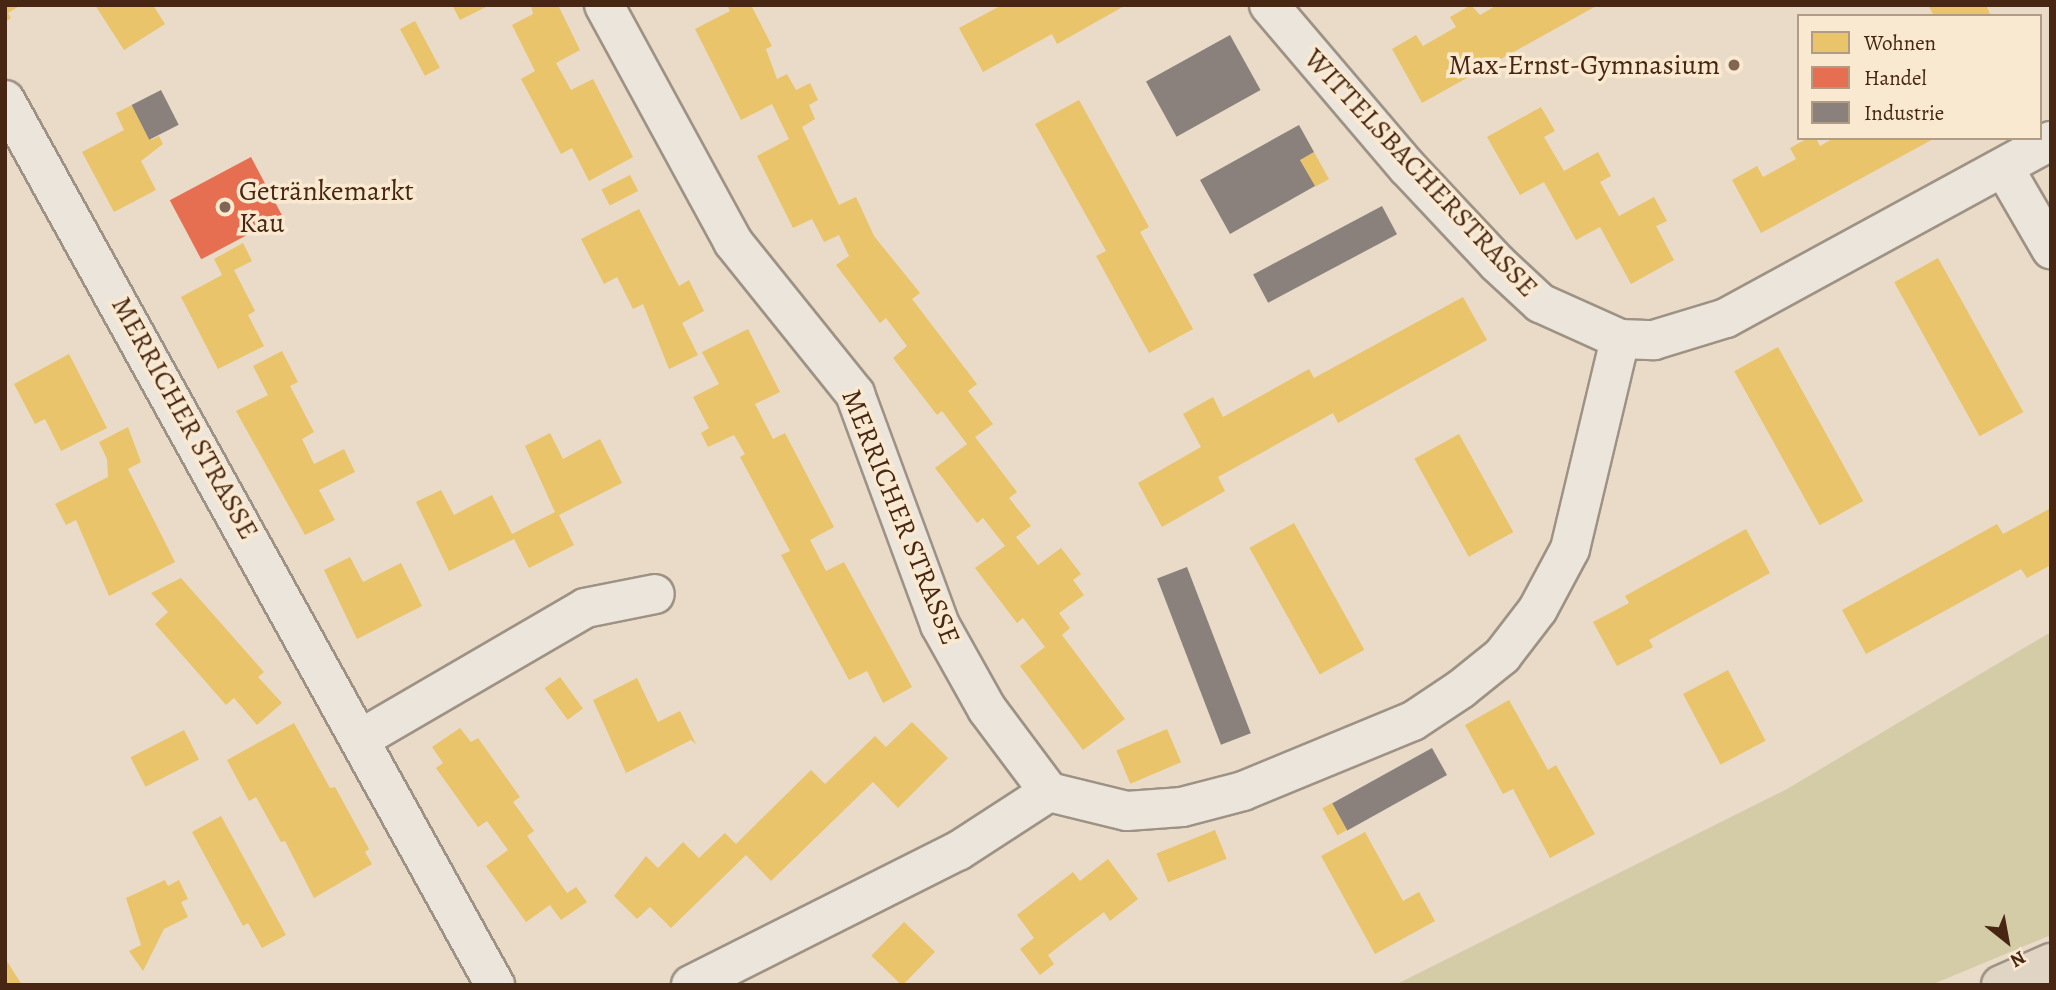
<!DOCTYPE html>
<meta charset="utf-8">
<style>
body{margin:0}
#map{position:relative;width:2056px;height:990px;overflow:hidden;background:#e9dbc7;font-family:Alegreya,serif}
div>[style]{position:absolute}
.green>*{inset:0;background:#d4cca6}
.homes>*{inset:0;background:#e9c46a;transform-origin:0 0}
.shops>*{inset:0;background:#e76f51;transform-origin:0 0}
.industry>*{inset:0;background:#8a817c;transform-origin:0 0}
.roads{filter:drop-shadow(2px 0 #9e9285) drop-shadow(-2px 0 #9e9285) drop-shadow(0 2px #9e9285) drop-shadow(0 -2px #9e9285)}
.minor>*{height:38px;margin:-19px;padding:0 19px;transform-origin:19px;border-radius:19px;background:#ece5db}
.major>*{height:38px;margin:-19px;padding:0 19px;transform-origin:19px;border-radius:19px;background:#e0d5c5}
.dots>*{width:19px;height:19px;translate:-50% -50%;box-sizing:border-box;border:4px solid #fae9d1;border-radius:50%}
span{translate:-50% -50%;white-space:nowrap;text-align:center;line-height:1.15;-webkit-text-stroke:7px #fae9d1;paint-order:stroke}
.poi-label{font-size:28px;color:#472714}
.right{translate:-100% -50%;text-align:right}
.left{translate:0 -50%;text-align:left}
.street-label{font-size:28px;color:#472714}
.frame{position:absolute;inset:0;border:7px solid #472714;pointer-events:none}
.legend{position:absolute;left:1797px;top:14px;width:245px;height:126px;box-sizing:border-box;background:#fae9d1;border:2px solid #b29b85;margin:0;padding:9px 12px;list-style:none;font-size:21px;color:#472714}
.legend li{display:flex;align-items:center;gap:14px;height:35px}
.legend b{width:35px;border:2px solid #b29b85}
.north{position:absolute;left:1972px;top:906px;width:70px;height:70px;-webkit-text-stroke:5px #fae9d1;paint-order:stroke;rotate:149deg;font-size:19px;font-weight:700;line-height:28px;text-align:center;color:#472714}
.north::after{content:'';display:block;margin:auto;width:24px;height:32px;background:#472714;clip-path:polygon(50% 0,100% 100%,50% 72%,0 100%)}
</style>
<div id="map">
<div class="green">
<i style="clip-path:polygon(2051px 632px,2051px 935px,1931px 985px,1395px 985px,1787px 789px)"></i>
</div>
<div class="homes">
<i style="clip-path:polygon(5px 5px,21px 5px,8px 13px,11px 18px,5px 22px)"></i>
<i style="clip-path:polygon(95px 5px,153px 5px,165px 24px,124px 50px)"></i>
<i style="clip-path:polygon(452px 5px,490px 5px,460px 20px)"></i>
<i style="clip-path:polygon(558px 5px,580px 50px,556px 63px,571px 90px,593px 79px,633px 157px,589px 181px,572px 148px,561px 154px,521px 79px,535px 71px,512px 25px,533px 14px,531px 5px)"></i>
<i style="clip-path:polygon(727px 5px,751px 5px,772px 46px,766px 49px,777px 79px,787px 74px,796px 90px,810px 83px,818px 100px,809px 105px,815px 119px,802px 127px,839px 205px,856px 197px,874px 236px,920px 293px,912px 299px,977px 384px,968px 391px,993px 424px,975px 437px,1017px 492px,1009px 498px,1031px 526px,1016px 537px,1038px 565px,1061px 548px,1081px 574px,1073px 580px,1084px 595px,1059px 613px,1070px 628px,1062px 635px,1125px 719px,1083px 750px,1020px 666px,1045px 647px,1023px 618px,1017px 623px,975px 568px,1005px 546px,983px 518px,977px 523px,935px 468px,967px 444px,942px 411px,937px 415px,893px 358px,907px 346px,886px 318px,880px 323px,836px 265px,849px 256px,839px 235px,824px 242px,812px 219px,793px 228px,757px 156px,789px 139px,772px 104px,741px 120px,695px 29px,730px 11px)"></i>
<i style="clip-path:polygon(1002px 5px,1126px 5px,1057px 44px,1052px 34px,983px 72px,959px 28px)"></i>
<i style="clip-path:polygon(1471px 5px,1480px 15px,1497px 5px,1598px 5px,1422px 103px,1392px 49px,1416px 35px,1423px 46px,1456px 27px,1450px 17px)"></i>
<i style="clip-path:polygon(1928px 5px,1986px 5px,1991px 16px,1934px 16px)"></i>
<i style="left:415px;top:21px;width:53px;height:17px;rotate:62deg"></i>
<i style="clip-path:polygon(1079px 100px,1149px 227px,1140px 232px,1193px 329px,1149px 353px,1096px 256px,1106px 251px,1035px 124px)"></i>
<i style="clip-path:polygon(132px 105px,151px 140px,159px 136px,163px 144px,141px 161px,156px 190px,114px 212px,82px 152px,124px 130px,116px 113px)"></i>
<i style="clip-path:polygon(1541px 107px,1555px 131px,1544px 137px,1564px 171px,1598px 152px,1611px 176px,1600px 182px,1619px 216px,1654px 197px,1667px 221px,1656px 226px,1674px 260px,1631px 284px,1600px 227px,1576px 240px,1544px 182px,1520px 195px,1487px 137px)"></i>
<i style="clip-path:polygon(1808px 138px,1816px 138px,1820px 146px,1834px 138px,1935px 138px,1761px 233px,1732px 180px,1757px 166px,1763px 177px,1796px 159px,1790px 148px)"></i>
<i style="left:1314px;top:152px;width:31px;height:16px;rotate:61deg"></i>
<i style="left:630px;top:175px;width:18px;height:32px;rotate:63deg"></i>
<i style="clip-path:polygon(639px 209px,679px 286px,689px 280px,704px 311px,682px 323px,698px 355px,669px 369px,643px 304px,633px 309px,617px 277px,604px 284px,581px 239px)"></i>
<i style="clip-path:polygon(243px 243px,252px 261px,234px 270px,255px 311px,248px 315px,264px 346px,218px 369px,181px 297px,222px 275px,214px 259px)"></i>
<i style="left:1938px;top:258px;width:176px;height:50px;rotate:61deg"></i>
<i style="clip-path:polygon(1463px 297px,1487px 340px,1338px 423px,1333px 413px,1218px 477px,1225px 491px,1162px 527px,1138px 483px,1201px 447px,1183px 414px,1213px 397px,1223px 417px,1309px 369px,1314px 378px)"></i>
<i style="clip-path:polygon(748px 329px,780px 392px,755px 404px,773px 439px,785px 433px,834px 527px,810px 540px,826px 571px,844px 562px,912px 687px,883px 703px,867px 671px,849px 680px,781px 555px,790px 551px,740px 457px,745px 454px,734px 435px,708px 447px,701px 433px,709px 428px,693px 397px,719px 384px,702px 352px)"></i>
<i style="left:1778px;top:347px;width:176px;height:50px;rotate:61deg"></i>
<i style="clip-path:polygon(282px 351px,298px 382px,290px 386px,314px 432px,302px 439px,314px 464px,344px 449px,355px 472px,319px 490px,335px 520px,305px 535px,236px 411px,268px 395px,253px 366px)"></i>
<i style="clip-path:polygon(69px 354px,107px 428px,61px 451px,45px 419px,35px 424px,14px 384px)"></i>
<i style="clip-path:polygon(128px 427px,141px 462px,128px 469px,175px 562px,109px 596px,76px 520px,66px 525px,55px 504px,108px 477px,107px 459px,99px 442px)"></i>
<i style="clip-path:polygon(550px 433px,563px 459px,600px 439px,622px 483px,559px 515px,574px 545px,529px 568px,514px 539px,449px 571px,416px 502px,441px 490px,454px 515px,492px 495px,512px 534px,555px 512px,525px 446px)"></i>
<i style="left:1459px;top:434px;width:112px;height:51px;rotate:61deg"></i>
<i style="clip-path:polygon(2051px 508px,2051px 565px,2027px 578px,2021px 569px,1866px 654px,1842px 610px,1997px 524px,2003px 534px)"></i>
<i style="left:1294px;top:523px;width:145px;height:51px;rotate:61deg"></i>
<i style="clip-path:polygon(1746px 529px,1770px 573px,1649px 640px,1653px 647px,1617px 666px,1593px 622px,1629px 603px,1625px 596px)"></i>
<i style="clip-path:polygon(350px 557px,363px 582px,401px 563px,422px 606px,357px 639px,324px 570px)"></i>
<i style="clip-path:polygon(181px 578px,264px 672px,258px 677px,282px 703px,257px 725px,234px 698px,226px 705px,155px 624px,168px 612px,151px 593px)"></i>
<i style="left:1728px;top:670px;width:80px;height:51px;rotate:62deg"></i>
<i style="left:560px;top:677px;width:39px;height:19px;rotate:54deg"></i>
<i style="clip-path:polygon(637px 678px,658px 722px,680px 711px,696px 744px,691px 740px,626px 773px,593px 700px)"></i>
<i style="clip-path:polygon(1509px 700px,1548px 770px,1556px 765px,1595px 834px,1550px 858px,1513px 789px,1503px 794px,1465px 725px)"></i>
<i style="clip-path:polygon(912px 722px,948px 758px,898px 808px,873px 782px,771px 881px,746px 855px,671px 928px,650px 907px,637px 919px,614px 896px,646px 856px,658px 868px,683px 842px,699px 858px,725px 833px,736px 844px,811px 770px,825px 784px,875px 736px,886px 747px)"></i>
<i style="clip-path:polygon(294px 723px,330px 788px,335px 787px,369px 849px,365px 852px,372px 864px,314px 898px,285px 841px,281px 842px,256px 797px,249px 801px,227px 760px)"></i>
<i style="clip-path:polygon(460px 728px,471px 742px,478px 738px,520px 797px,513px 802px,534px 831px,527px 836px,567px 893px,576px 887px,587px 902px,561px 920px,550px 905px,526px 922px,486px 866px,508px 850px,487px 821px,478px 827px,436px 768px,443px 763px,432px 747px)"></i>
<i style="left:1167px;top:729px;width:36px;height:55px;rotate:67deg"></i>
<i style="left:184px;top:730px;width:33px;height:60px;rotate:63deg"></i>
<i style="left:1332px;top:803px;width:31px;height:11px;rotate:61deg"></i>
<i style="clip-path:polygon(221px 816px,286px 935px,262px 948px,248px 923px,243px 926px,192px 832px)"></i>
<i style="left:1215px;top:830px;width:31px;height:63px;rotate:68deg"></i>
<i style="clip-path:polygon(1365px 832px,1403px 901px,1419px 892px,1435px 921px,1375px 954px,1321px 856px)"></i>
<i style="clip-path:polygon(1108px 859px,1138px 899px,1110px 921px,1104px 912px,1075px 934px,1048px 955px,1054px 964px,1040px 975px,1020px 949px,1034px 938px,1017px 915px,1073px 872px,1080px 881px)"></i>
<i style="clip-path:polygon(165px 880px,168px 886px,179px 880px,188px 899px,181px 902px,188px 917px,164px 929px,143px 971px,129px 951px,141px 945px,126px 898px)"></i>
<i style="left:904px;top:922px;width:43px;height:47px;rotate:44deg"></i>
<i style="clip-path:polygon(5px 958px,22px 985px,5px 985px)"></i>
</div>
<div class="shops">
<i style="left:251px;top:157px;width:67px;height:92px;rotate:62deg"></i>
</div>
<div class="industry">
<i style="left:1230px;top:35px;width:63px;height:96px;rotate:61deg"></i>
<i style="left:161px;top:90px;width:39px;height:33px;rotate:63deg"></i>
<i style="clip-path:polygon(1299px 125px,1314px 152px,1300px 160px,1315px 186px,1230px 234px,1200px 180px)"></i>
<i style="left:1382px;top:206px;width:32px;height:146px;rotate:62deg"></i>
<i style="left:1187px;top:567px;width:178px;height:32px;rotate:69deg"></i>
<i style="left:1432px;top:748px;width:31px;height:114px;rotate:61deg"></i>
</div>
<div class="roads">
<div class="minor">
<i style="left:604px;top:5px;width:270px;rotate:61.4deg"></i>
<i style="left:733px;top:242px;width:195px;rotate:51.2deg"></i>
<i style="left:855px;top:394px;width:246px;rotate:69.8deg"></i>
<i style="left:940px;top:625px;width:96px;rotate:60.8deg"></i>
<i style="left:987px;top:709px;width:104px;rotate:53.2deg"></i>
<i style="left:1269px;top:5px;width:213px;rotate:49.6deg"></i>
<i style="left:1407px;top:167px;width:132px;rotate:46.8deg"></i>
<i style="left:1497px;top:263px;width:59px;rotate:42.9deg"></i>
<i style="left:1540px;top:303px;width:88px;rotate:24.2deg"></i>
<i style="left:1620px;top:339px;width:34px;rotate:2deg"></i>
<i style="left:1654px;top:340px;width:75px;rotate:-17deg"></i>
<i style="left:1726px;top:318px;width:370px;rotate:-28.6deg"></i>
<i style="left:5px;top:100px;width:1012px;rotate:61.03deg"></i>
<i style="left:2004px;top:168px;width:94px;rotate:59.9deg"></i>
<i style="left:362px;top:738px;width:258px;rotate:-30.2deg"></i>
<i style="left:585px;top:608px;width:71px;rotate:-11.3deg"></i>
<i style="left:1049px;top:792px;width:80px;rotate:13.7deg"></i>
<i style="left:1127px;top:811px;width:55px;rotate:-4.2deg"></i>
<i style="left:1182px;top:807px;width:63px;rotate:-14.7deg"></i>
<i style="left:1243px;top:791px;width:184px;rotate:-22.4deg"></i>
<i style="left:1413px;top:721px;width:58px;rotate:-33.7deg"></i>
<i style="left:1461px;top:689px;width:53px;rotate:-38.8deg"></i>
<i style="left:1502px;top:656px;width:59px;rotate:-52.5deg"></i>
<i style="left:1538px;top:609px;width:68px;rotate:-61.9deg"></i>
<i style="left:1570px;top:549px;width:216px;rotate:-76.6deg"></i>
<i style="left:691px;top:985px;width:299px;rotate:-26.7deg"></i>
<i style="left:958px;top:851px;width:108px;rotate:-33deg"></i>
</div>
<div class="major">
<i style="left:2001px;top:985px;width:55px;rotate:-23.7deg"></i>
</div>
</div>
<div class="dots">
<i style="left:1734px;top:65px;background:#806653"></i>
<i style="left:225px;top:207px;background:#806653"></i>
</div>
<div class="poi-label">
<span class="right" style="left:1720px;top:65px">Max-Ernst-Gymnasium</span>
<span class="left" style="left:239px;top:207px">Getränkemarkt<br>Kau</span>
</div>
<div class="street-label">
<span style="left:1421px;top:173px;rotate:47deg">WITTELSBACHERSTRASSE</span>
<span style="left:185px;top:418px;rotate:61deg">MERRICHER STRASSE</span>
<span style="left:901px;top:517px;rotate:68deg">MERRICHER STRASSE</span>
</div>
<div class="frame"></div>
<ul class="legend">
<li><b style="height:19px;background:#e9c46a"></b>Wohnen</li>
<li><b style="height:19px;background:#e76f51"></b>Handel</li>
<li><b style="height:19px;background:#8a817c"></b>Industrie</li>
</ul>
<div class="north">N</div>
</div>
